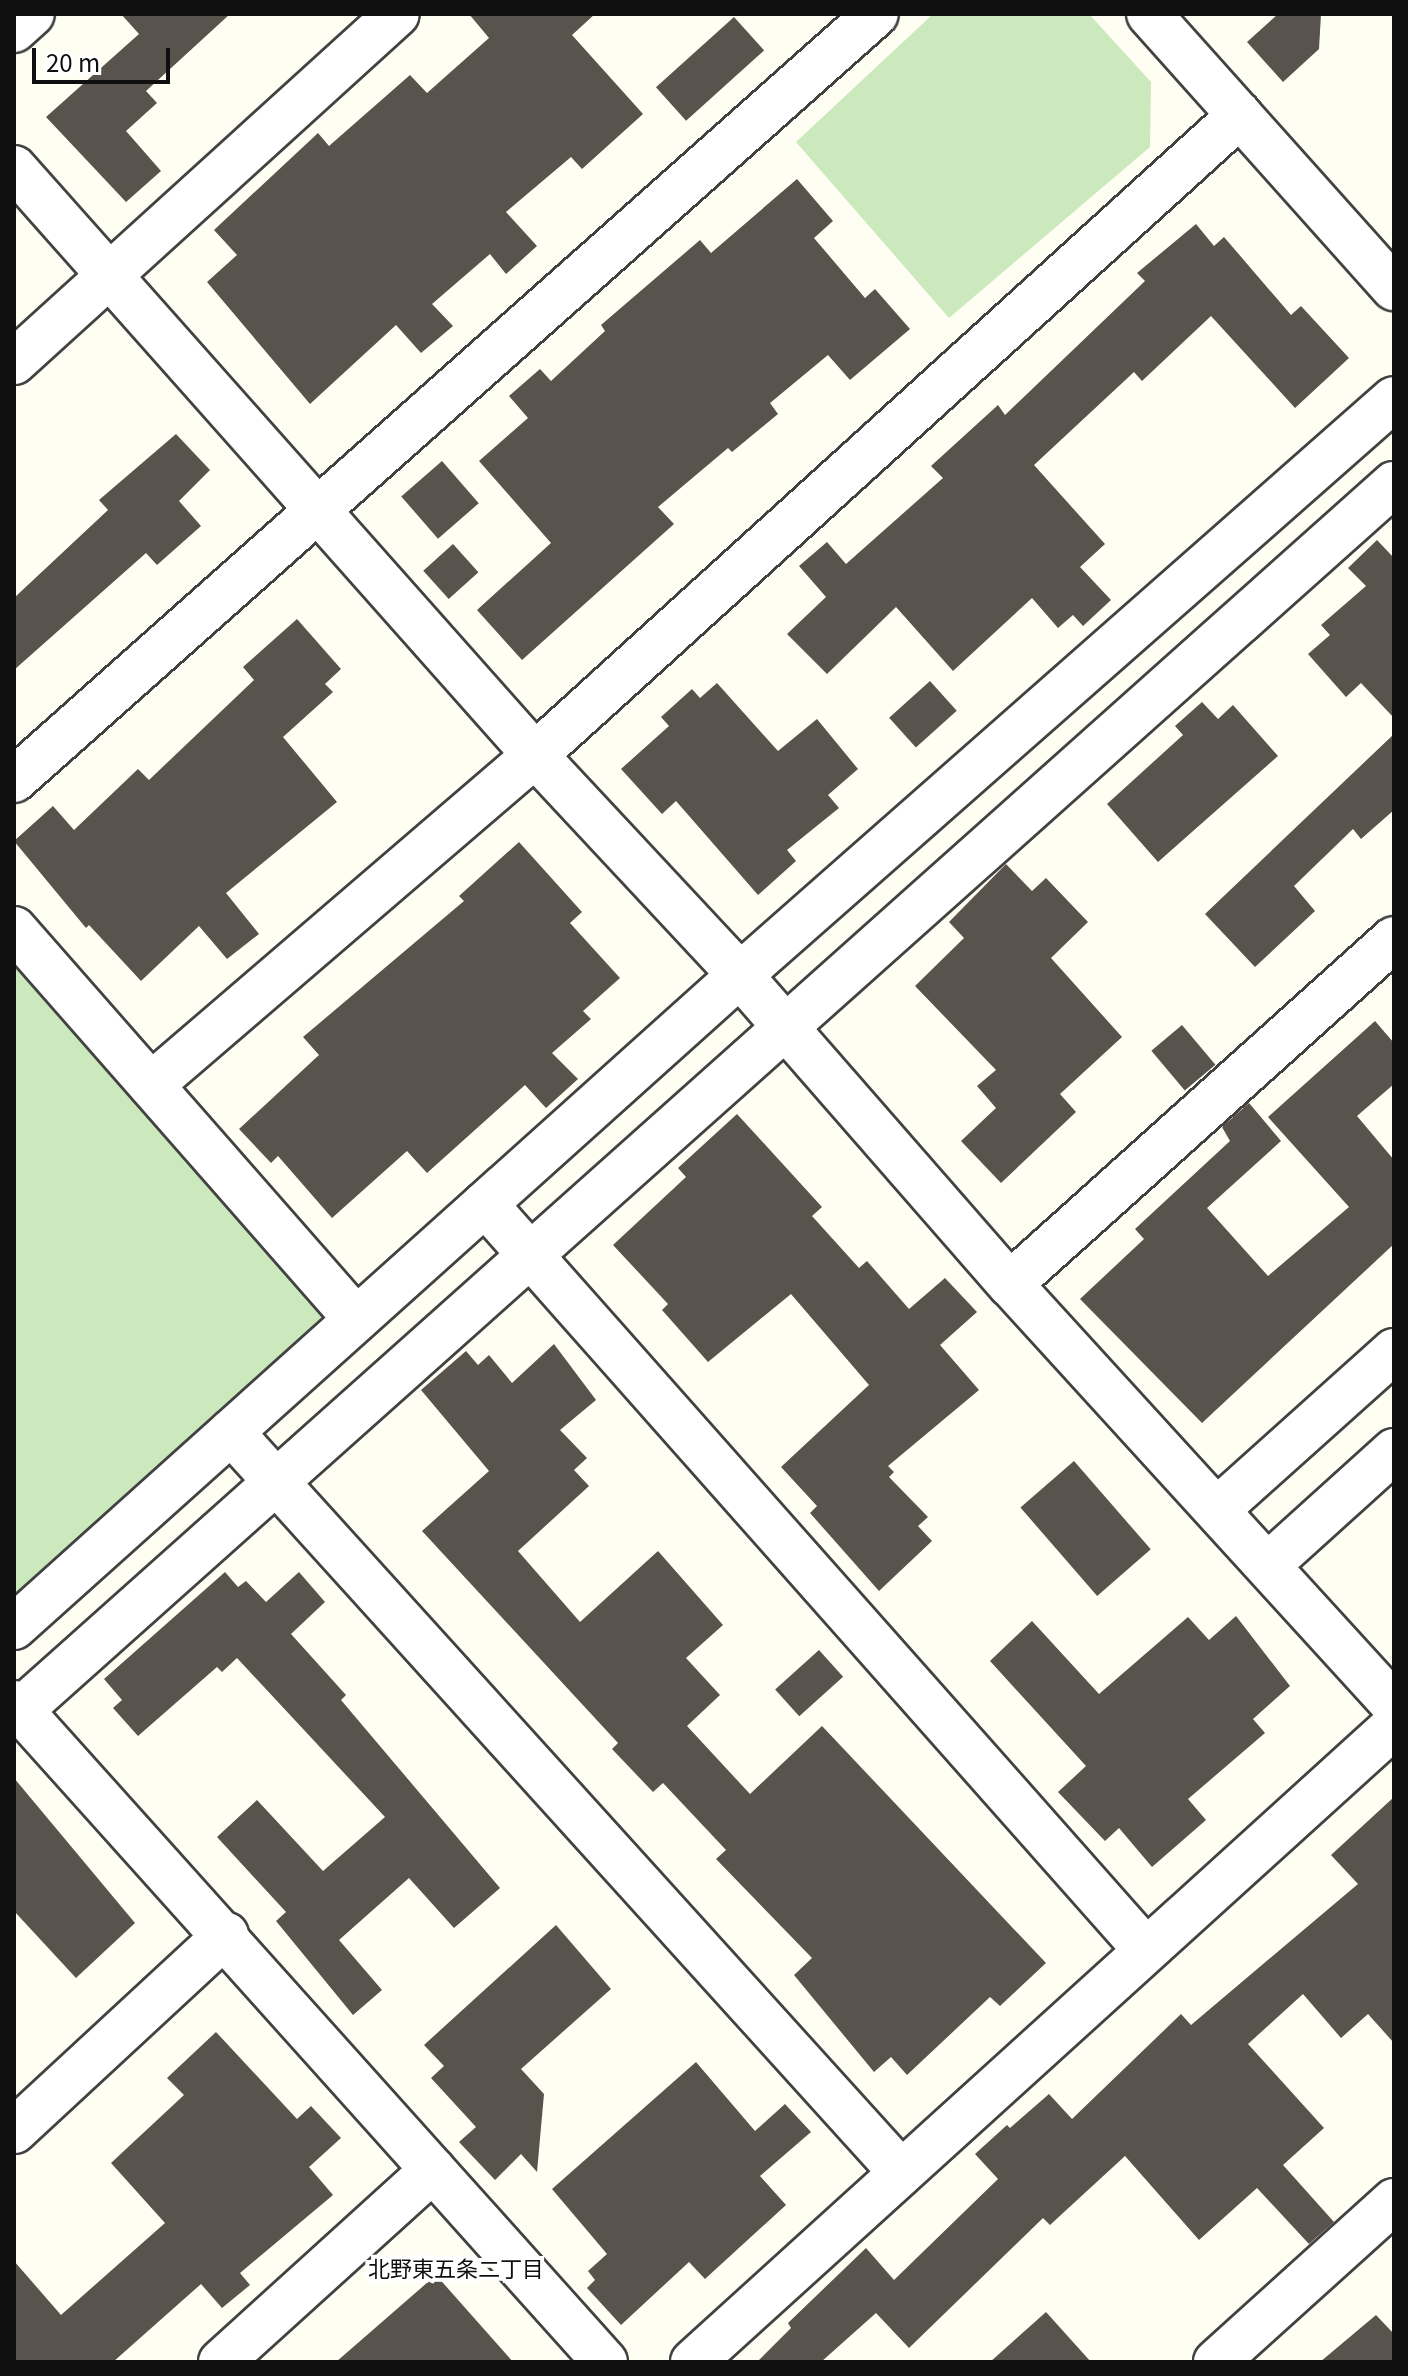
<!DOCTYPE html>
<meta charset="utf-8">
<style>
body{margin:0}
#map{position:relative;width:1408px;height:2376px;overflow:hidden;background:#fefef3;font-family:Georgia,"Noto Sans JP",serif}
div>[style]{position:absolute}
.green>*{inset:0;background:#cce8bd}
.building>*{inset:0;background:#58534c;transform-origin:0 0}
.roads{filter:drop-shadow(2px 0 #424242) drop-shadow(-2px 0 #424242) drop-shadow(0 2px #424242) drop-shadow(0 -2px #424242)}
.minor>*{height:44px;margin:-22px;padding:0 22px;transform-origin:22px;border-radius:22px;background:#fff}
span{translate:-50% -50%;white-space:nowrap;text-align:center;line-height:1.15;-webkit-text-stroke:8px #fff;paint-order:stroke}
.neighbourhood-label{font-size:22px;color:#0f0f0f}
.frame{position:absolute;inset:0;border:16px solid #0f0f0f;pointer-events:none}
.scale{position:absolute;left:32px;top:48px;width:138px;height:36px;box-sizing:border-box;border:4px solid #0f0f0f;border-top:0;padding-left:10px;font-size:24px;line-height:28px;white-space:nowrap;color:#0f0f0f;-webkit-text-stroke:6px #fff;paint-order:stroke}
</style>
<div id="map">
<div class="green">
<i style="clip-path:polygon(933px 14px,1089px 14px,1151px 82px,1150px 147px,949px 318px,796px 142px)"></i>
<i style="clip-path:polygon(14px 955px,328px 1313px,14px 1595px)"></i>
</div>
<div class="building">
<i style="clip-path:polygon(121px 14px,230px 14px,146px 91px,157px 103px,126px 131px,161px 171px,126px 202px,46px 117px,139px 34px)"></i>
<i style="clip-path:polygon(469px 14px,595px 14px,572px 35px,643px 114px,582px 169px,571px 157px,506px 212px,537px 246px,506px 274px,490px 254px,432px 304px,453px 326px,421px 353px,396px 325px,310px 404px,207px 282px,237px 255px,214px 230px,318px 133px,329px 146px,410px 75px,427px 93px,489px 38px)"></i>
<i style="clip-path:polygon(1278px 14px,1321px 14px,1319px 49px,1283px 82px,1247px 42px)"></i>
<i style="left:734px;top:17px;width:45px;height:105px;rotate:48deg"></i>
<i style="clip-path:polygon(797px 179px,833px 221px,814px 238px,865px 298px,875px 289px,910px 329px,850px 380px,828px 355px,770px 403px,778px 414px,732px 452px,728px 448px,658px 507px,674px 524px,522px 660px,477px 610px,551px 543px,479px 461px,528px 418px,509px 396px,540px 369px,551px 381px,605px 331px,601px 325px,700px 240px,711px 253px)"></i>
<i style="clip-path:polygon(1196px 224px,1214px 246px,1224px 237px,1291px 315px,1301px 306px,1349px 358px,1295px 408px,1211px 316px,1142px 381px,1134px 372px,1034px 465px,1105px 544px,1080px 567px,1111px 600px,1083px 626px,1073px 615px,1058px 628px,1032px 598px,953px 671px,896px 607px,827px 674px,787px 634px,826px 597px,799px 566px,827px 542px,846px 564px,943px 478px,931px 466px,998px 405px,1005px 415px,1145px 281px,1137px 273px)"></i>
<i style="clip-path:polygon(176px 434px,210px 470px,179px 501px,201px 526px,157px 565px,146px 553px,14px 670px,14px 598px,108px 510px,99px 500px)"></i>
<i style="left:442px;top:461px;width:56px;height:54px;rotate:49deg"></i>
<i style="clip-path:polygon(1377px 540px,1394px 558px,1394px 718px,1361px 683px,1346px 697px,1308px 654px,1330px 635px,1321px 625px,1366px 586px,1348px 568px)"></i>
<i style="left:453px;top:544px;width:38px;height:40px;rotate:48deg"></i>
<i style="clip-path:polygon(297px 619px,341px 669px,325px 684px,333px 692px,283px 737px,337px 802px,226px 893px,259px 934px,227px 959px,199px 926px,141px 981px,89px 925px,86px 928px,14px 841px,53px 806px,74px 830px,138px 769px,149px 780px,254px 680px,243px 667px)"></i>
<i style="left:930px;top:681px;width:40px;height:55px;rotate:48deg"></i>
<i style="clip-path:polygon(717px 683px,778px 751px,817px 719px,858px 769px,828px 795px,839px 808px,787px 850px,796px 861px,758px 895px,676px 801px,662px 814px,621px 769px,669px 726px,661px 717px,692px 689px,700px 698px)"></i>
<i style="clip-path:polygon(1202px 702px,1218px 719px,1233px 705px,1278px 756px,1158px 862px,1107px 804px,1183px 735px,1175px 726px)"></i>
<i style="clip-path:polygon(1394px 734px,1394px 810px,1361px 839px,1353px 829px,1294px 886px,1315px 911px,1255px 967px,1205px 914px)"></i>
<i style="clip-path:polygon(519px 842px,582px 912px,570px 923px,620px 978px,583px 1011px,591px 1019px,552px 1053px,578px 1079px,546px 1108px,525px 1085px,427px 1173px,407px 1151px,332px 1218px,278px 1156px,271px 1163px,239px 1129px,319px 1055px,303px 1037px,464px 901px,459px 896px)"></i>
<i style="clip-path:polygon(1006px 864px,1032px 891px,1046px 878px,1088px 922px,1051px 958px,1122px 1037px,1060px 1094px,1076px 1112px,1001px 1183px,961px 1141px,996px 1108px,977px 1086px,996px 1070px,915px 986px,964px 938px,949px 922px)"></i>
<i style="clip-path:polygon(1375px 1021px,1394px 1043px,1394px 1084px,1357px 1116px,1394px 1160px,1394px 1244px,1202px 1423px,1080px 1299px,1144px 1239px,1135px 1229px,1230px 1141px,1222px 1127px,1249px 1103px,1281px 1141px,1207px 1208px,1268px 1276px,1349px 1207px,1268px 1117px)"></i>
<i style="left:1182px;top:1025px;width:52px;height:40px;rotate:50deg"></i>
<i style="clip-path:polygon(737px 1114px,822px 1207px,812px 1216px,859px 1268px,867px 1261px,909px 1309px,945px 1278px,977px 1312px,940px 1345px,979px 1390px,888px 1466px,894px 1472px,889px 1477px,928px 1517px,918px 1526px,932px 1541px,879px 1591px,810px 1513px,817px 1506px,781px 1467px,869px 1385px,791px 1294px,708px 1362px,662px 1310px,668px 1304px,613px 1245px,686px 1177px,678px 1168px)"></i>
<i style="clip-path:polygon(554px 1344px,596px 1400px,560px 1430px,587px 1458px,574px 1470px,589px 1486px,518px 1551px,580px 1622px,658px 1551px,723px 1625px,686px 1658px,720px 1695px,687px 1726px,750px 1794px,822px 1726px,1046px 1963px,1000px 2006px,990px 1997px,907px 2075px,891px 2057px,874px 2072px,794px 1975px,812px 1958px,716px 1859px,726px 1850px,663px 1783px,653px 1792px,612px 1749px,618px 1743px,422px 1531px,489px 1471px,421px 1390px,466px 1351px,478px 1365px,489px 1355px,512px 1383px)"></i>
<i style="left:1074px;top:1461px;width:117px;height:71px;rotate:49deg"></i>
<i style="clip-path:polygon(225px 1572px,238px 1587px,246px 1581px,266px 1602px,299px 1572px,325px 1602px,291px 1634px,346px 1695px,341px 1700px,500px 1888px,454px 1928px,409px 1878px,339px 1940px,382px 1990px,353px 2015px,276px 1921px,286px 1912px,217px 1837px,257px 1800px,323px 1871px,385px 1817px,237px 1658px,222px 1672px,217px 1667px,138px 1736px,113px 1708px,122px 1700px,104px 1679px)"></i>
<i style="clip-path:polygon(1236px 1616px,1290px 1686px,1253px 1719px,1265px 1733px,1188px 1799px,1206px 1820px,1152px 1867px,1119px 1828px,1105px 1841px,1058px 1792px,1086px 1766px,990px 1661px,1032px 1621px,1099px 1694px,1188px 1617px,1209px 1640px)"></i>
<i style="left:819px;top:1650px;width:36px;height:59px;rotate:48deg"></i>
<i style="clip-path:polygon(14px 1778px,135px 1923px,76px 1978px,14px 1911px)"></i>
<i style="clip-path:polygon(1394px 1797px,1394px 2043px,1368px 2014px,1341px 2038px,1303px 1994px,1248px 2044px,1324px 2128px,1283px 2165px,1334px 2222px,1309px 2244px,1257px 2188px,1199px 2240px,1125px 2156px,1050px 2225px,1043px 2218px,909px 2348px,876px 2313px,821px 2362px,757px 2362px,791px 2328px,788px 2323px,866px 2248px,894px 2280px,998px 2179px,975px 2154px,1007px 2125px,1010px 2128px,1049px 2094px,1072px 2119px,1181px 2014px,1191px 2025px,1358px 1884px,1331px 1855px)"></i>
<i style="clip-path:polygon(556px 1925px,611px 1989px,521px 2069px,544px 2094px,537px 2172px,521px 2154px,495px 2180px,459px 2142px,476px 2127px,431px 2078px,444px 2066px,424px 2045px)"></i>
<i style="clip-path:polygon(216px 2032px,297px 2119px,311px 2106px,341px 2138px,309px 2167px,333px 2195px,240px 2273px,250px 2285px,222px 2308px,201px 2284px,113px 2362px,14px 2362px,14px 2261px,61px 2315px,165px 2223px,111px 2163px,184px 2095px,167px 2078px)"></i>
<i style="clip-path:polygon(696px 2062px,755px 2131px,785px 2104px,811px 2132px,760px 2176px,786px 2205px,705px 2279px,689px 2262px,621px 2325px,587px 2288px,595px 2280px,588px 2271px,607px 2254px,552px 2189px)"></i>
<i style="clip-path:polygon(436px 2275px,513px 2362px,336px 2362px)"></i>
<i style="clip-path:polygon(1046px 2312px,1091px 2362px,990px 2362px)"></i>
<i style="clip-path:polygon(1376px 2315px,1394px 2334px,1394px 2362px,1320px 2362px)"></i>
</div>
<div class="roads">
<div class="minor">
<i style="left:1149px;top:14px;width:368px;rotate:48.2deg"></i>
<i style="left:14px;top:30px;width:24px;rotate:-42deg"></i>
<i style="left:14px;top:168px;width:785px;rotate:48.41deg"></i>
<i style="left:535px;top:755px;width:301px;rotate:47deg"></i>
<i style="left:740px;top:975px;width:410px;rotate:48.9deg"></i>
<i style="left:1010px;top:1284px;width:570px;rotate:47.63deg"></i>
<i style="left:14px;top:362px;width:517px;rotate:-42.26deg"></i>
<i style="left:14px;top:780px;width:1153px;rotate:-41.63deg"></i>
<i style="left:14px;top:929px;width:519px;rotate:48.75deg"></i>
<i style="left:151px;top:1085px;width:506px;rotate:-40.67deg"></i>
<i style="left:535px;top:755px;width:952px;rotate:-42.23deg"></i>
<i style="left:485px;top:1204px;width:995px;rotate:48.46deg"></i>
<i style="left:1010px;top:1284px;width:516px;rotate:-41.94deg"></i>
<i style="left:231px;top:1432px;width:995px;rotate:47.85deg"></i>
<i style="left:1219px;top:1508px;width:235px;rotate:-41.9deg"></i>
<i style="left:1268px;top:1565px;width:170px;rotate:-42.1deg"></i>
<i style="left:14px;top:1627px;width:976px;rotate:-41.93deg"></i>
<i style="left:740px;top:975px;width:871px;rotate:-41.37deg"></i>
<i style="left:14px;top:1703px;width:885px;rotate:48.11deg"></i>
<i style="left:14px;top:1716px;width:1850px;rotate:-41.76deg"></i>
<i style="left:14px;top:2131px;width:289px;rotate:-42.8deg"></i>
<i style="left:221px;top:2362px;width:286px;rotate:-42.2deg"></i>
<i style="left:693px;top:2362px;width:947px;rotate:-42.22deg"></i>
<i style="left:1216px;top:2362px;width:240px;rotate:-42.1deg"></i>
</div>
</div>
<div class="neighbourhood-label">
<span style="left:456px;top:2268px">北野東五条二丁目</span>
</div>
<div class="frame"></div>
<div class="scale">20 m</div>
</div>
